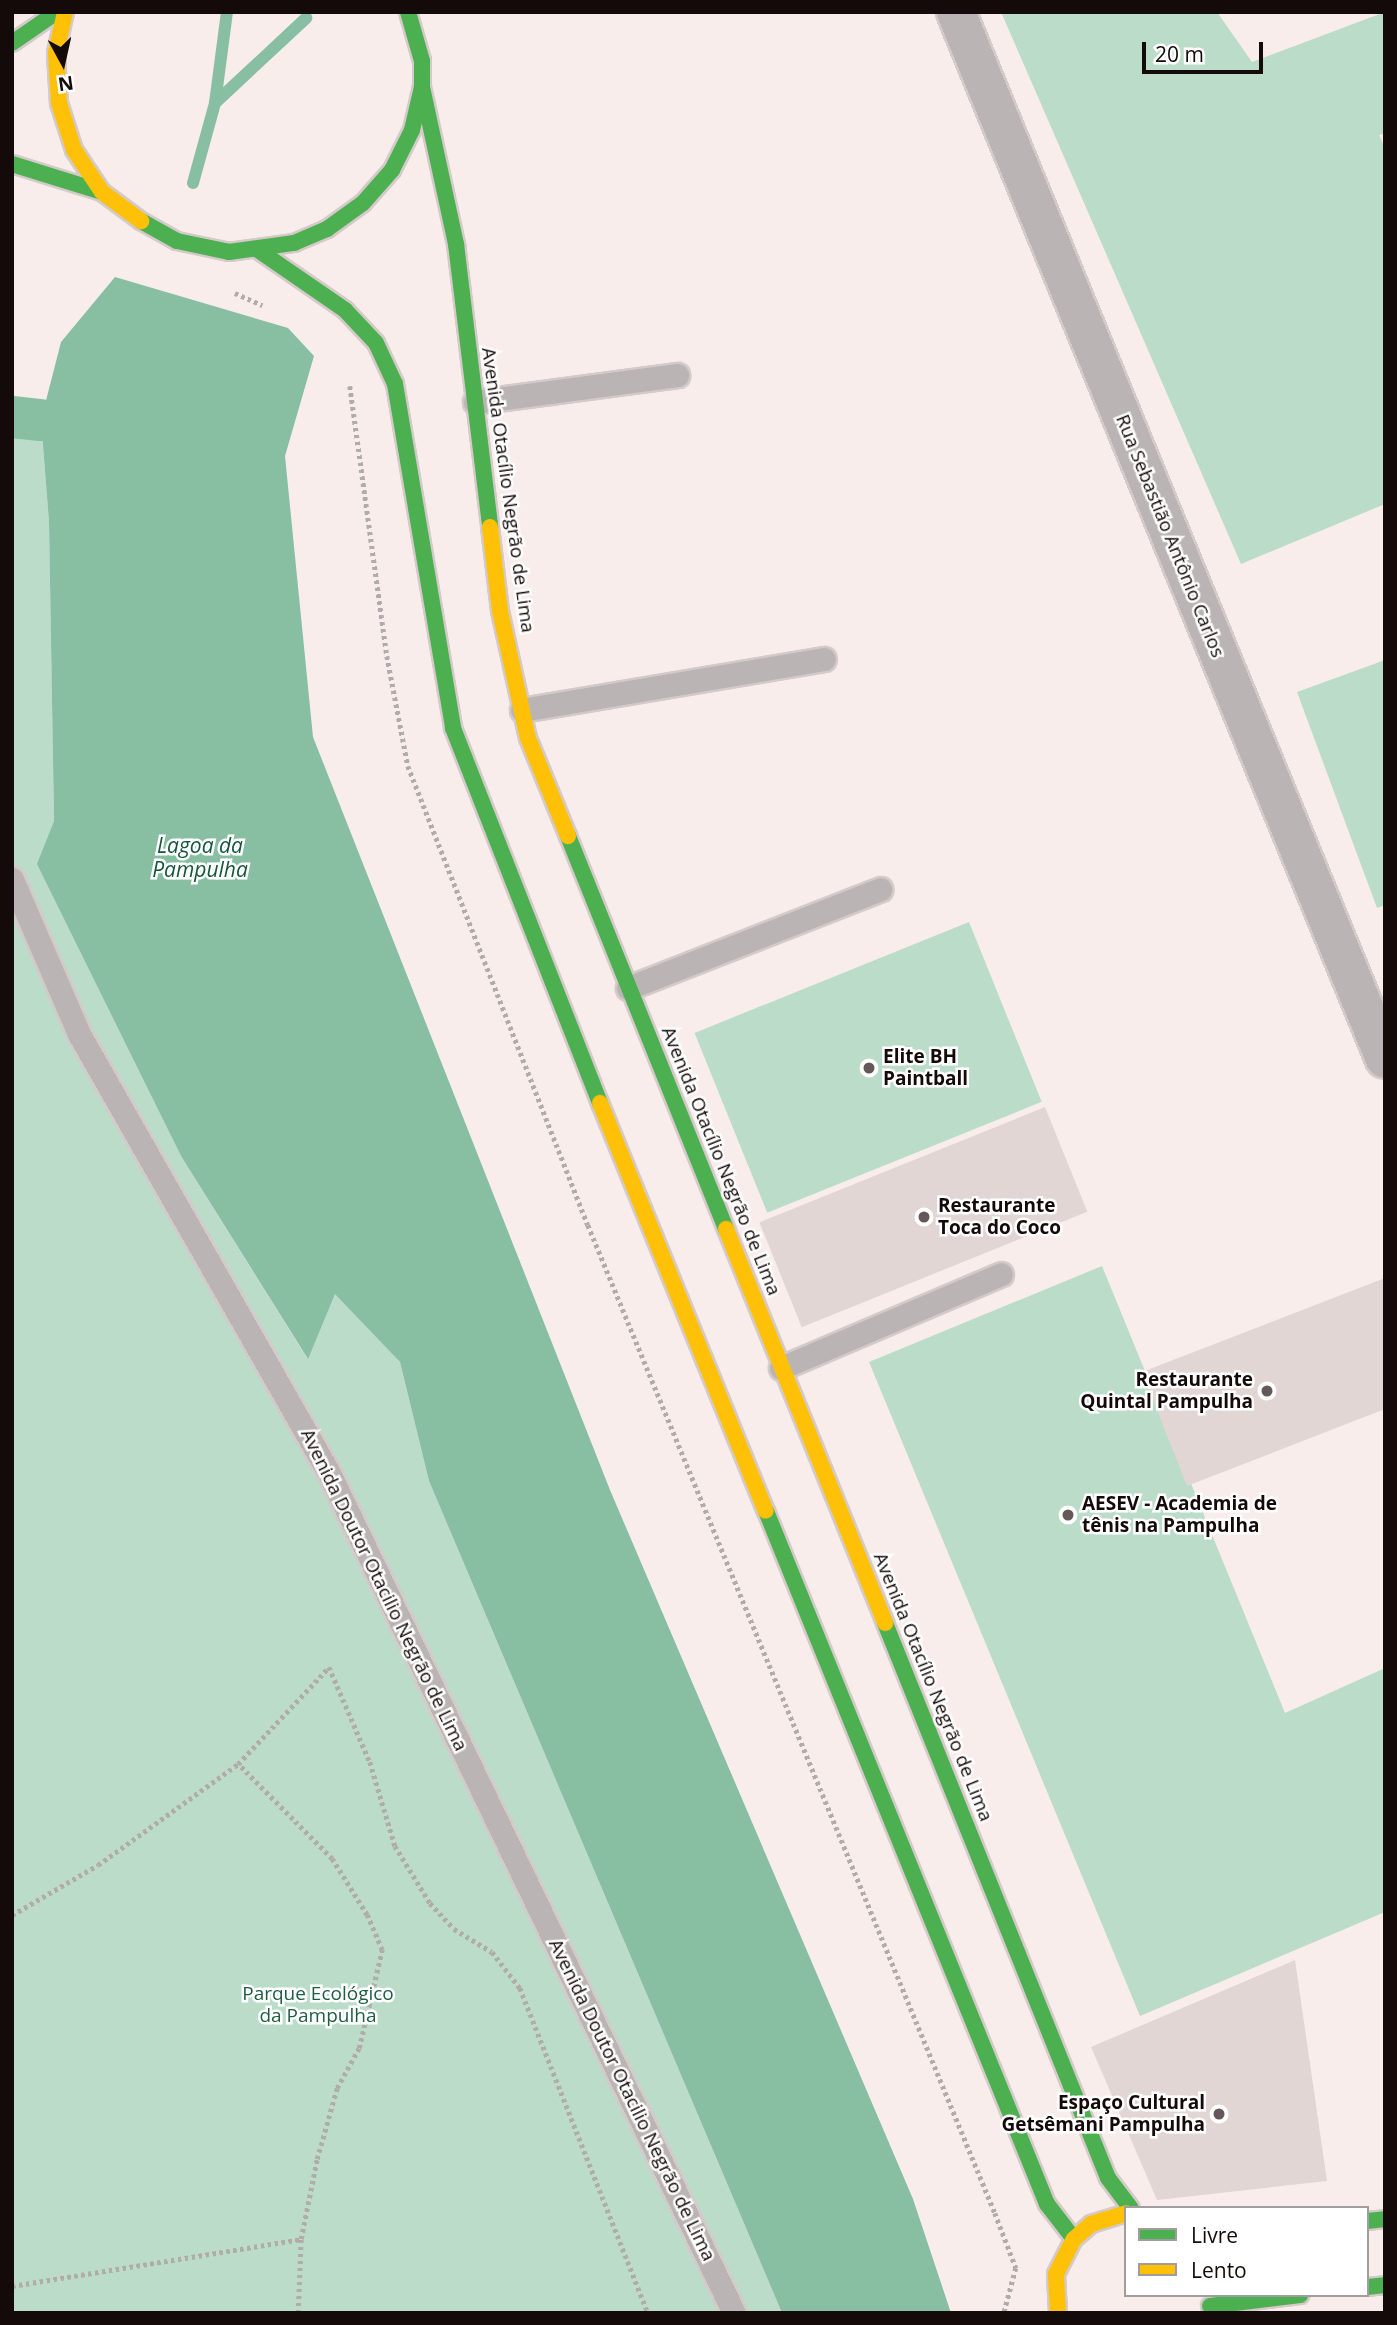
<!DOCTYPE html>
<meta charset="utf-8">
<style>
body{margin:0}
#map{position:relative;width:1397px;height:2325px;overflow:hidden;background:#f9edec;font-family:"Open Sans",sans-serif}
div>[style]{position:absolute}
.green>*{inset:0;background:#bbdcc8;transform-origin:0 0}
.water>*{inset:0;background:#88bea2}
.stream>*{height:12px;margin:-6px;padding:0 6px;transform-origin:6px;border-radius:6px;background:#88bea2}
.canal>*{height:42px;margin:-21px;padding:0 21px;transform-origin:21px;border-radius:21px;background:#88bea2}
.building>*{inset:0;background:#e2d6d5;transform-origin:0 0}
.path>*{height:4.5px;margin-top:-2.25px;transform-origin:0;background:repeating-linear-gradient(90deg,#b1abaa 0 3.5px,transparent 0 7px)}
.roads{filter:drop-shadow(2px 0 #d4cac9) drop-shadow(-2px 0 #d4cac9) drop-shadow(0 2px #d4cac9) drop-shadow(0 -2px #d4cac9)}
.lane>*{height:23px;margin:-11.5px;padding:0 11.5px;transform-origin:11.5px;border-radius:11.5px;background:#bbb4b4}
.street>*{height:38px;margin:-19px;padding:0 19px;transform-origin:19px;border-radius:19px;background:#bbb4b4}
.fast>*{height:16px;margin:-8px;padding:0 8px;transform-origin:8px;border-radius:8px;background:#4caf50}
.slow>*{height:16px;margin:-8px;padding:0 8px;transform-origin:8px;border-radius:8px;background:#ffc107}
.dots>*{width:19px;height:19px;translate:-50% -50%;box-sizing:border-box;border:4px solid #fff;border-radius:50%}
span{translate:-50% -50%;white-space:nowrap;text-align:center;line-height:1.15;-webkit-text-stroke:5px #fff;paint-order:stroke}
.street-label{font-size:19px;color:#140a09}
.poi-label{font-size:19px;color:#140a09;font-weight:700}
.left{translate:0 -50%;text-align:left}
.right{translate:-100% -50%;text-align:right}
.park-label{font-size:19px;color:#1f5e43}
.water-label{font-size:21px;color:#16563c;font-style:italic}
.frame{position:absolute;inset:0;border:14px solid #140a09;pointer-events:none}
.legend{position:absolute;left:1124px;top:2206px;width:245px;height:91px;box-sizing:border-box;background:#fff;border:2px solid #a19d9d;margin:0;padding:9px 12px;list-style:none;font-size:21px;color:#140a09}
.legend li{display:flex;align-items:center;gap:14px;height:35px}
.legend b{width:35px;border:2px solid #a19d9d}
.north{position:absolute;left:28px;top:28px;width:70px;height:70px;-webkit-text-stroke:5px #fff;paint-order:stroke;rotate:172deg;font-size:19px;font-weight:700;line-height:28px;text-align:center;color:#140a09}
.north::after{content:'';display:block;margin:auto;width:24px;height:32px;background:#140a09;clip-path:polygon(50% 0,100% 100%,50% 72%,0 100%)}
.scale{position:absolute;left:1142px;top:42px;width:121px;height:32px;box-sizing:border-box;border:4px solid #140a09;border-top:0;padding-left:9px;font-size:21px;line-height:24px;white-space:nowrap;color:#140a09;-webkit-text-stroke:5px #fff;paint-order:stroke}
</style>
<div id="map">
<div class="green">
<i style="clip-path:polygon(1001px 12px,1217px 12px,1252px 62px,1385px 12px,1385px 133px,1379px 135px,1385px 148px,1385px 504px,1241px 564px)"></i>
<i style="clip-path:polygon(12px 417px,41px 420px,49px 522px,54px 821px,38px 864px,181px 1156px,307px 1358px,335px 1293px,400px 1362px,429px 1481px,782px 2313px,12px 2313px)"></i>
<i style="clip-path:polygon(1385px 660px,1385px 905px,1377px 908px,1297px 692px)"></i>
<i style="left:969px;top:922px;width:194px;height:296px;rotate:68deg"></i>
<i style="clip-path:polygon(1102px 1266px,1285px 1713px,1385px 1668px,1385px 1912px,1140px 2016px,869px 1362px)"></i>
</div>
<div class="water">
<i style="clip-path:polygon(115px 277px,288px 328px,314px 356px,285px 456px,313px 737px,610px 1490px,913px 2199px,951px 2313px,782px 2313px,429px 1481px,400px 1362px,335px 1294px,308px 1359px,181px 1156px,37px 864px,54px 821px,49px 522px,41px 420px,61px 342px)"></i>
</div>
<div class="stream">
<i style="left:215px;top:103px;width:125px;rotate:-43deg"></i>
<i style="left:193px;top:183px;width:83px;rotate:-74.6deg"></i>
<i style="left:215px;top:103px;width:92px;rotate:-82.5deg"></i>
</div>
<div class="canal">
<i style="left:12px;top:417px;width:29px;rotate:6deg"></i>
</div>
<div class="building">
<i style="left:1045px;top:1107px;width:113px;height:308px;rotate:68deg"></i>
<i style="clip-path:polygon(1385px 1278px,1385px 1409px,1187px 1486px,1142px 1372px)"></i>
<i style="clip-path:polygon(1295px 1960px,1327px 2181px,1157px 2200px,1091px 2047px)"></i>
</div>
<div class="path">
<i style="left:235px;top:293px;width:30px;rotate:24deg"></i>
<i style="left:350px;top:386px;width:273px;rotate:82.2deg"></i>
<i style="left:387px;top:656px;width:112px;rotate:79.2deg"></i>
<i style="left:408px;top:766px;width:493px;rotate:68.6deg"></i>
<i style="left:588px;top:1225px;width:1069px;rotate:67.61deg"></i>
<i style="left:995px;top:2213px;width:59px;rotate:69.1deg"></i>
<i style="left:1016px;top:2268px;width:47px;rotate:104.9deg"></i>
<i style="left:12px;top:1915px;width:99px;rotate:-30.2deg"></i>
<i style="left:98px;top:1865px;width:173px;rotate:-35.8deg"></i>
<i style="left:238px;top:1764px;width:133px;rotate:-46.8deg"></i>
<i style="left:329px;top:1667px;width:103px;rotate:66.7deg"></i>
<i style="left:370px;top:1762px;width:88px;rotate:73.4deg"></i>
<i style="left:395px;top:1846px;width:67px;rotate:58.4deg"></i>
<i style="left:430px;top:1903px;width:35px;rotate:47deg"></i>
<i style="left:454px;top:1929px;width:44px;rotate:31.2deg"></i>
<i style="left:492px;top:1952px;width:46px;rotate:52.1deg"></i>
<i style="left:520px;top:1988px;width:349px;rotate:68.5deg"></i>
<i style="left:12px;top:2286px;width:293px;rotate:-9.2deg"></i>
<i style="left:301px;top:2239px;width:82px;rotate:-78.7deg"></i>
<i style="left:317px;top:2159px;width:74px;rotate:-74.3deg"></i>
<i style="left:337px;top:2088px;width:46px;rotate:-61.2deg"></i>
<i style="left:359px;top:2048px;width:101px;rotate:-76.8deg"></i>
<i style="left:382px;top:1950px;width:38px;rotate:-113deg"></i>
<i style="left:367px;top:1915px;width:66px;rotate:-122deg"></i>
<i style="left:332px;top:1859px;width:134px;rotate:-134.7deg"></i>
<i style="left:298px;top:2313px;width:74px;rotate:-87.7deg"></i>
</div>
<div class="roads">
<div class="lane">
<i style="left:475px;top:402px;width:204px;rotate:-7.6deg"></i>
<i style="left:522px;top:710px;width:306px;rotate:-9.6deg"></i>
<i style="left:12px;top:879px;width:169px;rotate:66.6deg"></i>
<i style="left:79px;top:1034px;width:505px;rotate:60.34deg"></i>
<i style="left:329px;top:1473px;width:933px;rotate:64.26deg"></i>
<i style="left:628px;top:988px;width:271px;rotate:-21.4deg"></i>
<i style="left:781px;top:1368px;width:239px;rotate:-23.1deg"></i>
</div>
<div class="street">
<i style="left:956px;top:12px;width:1131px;rotate:67.72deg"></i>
</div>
<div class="fast">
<i style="left:12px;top:43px;width:55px;rotate:-34.6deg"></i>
<i style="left:422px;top:87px;width:161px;rotate:77.8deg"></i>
<i style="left:456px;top:244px;width:285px;rotate:83.1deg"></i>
<i style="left:12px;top:164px;width:94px;rotate:17.3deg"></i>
<i style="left:141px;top:221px;width:41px;rotate:29.1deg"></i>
<i style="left:177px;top:241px;width:53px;rotate:11.9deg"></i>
<i style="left:229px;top:252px;width:66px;rotate:-7.9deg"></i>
<i style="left:294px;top:243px;width:36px;rotate:-23deg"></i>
<i style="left:327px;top:229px;width:44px;rotate:-35.8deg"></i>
<i style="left:363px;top:203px;width:44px;rotate:-48.7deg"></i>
<i style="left:392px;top:170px;width:45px;rotate:-63.4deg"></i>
<i style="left:412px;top:130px;width:44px;rotate:-76.9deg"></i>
<i style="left:422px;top:87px;width:26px;rotate:-90deg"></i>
<i style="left:422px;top:61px;width:51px;rotate:-105.9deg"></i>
<i style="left:258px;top:250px;width:106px;rotate:34.6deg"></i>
<i style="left:345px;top:310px;width:45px;rotate:46.8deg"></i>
<i style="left:376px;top:343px;width:45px;rotate:65.1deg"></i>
<i style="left:395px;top:384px;width:349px;rotate:80.4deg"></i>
<i style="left:453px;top:728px;width:403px;rotate:68.6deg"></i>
<i style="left:568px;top:836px;width:424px;rotate:68.1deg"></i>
<i style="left:766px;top:1511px;width:748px;rotate:67.93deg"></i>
<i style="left:1047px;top:2204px;width:44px;rotate:52.4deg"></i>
<i style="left:885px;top:1623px;width:598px;rotate:68.11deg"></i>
<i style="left:1108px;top:2178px;width:38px;rotate:53deg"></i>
<i style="left:1367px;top:2221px;width:18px;rotate:-6deg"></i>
<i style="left:1367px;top:2287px;width:18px;rotate:-6deg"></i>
<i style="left:1210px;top:2306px;width:91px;rotate:-7deg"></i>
</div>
<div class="slow">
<i style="left:65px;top:12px;width:42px;rotate:102.4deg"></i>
<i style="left:56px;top:53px;width:50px;rotate:86.6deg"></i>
<i style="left:59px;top:103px;width:49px;rotate:72.3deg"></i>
<i style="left:74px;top:150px;width:50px;rotate:56.3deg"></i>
<i style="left:102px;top:192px;width:49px;rotate:36.6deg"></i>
<i style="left:490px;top:527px;width:85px;rotate:83.2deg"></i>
<i style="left:500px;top:611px;width:130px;rotate:77.6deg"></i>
<i style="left:528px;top:738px;width:106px;rotate:67.8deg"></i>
<i style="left:600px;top:1103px;width:440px;rotate:67.9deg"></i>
<i style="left:726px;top:1229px;width:425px;rotate:68deg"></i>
<i style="left:1058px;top:2313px;width:39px;rotate:-93deg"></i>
<i style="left:1056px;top:2274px;width:39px;rotate:-63deg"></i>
<i style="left:1074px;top:2239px;width:23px;rotate:-41deg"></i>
<i style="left:1091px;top:2224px;width:37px;rotate:-17deg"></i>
</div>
</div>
<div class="dots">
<i style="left:869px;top:1068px;background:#645958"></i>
<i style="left:924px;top:1217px;background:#645958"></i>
<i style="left:1267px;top:1391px;background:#645958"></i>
<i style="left:1068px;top:1515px;background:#645958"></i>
<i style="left:1219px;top:2114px;background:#645958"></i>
</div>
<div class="street-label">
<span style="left:508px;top:490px;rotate:82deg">Avenida Otacílio Negrão de Lima</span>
<span style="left:1170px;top:536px;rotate:68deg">Rua Sebastião Antônio Carlos</span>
<span style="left:721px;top:1161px;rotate:68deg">Avenida Otacílio Negrão de Lima</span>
<span style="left:384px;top:1590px;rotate:64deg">Avenida Doutor Otacilio Negrão de Lima</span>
<span style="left:933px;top:1687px;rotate:68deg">Avenida Otacílio Negrão de Lima</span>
<span style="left:632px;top:2100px;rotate:64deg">Avenida Doutor Otacilio Negrão de Lima</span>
</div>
<div class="poi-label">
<span class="left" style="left:883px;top:1068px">Elite BH<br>Paintball</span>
<span class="left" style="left:938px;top:1217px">Restaurante<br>Toca do Coco</span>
<span class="right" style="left:1253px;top:1391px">Restaurante<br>Quintal Pampulha</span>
<span class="left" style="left:1082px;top:1515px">AESEV - Academia de<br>tênis na Pampulha</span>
<span class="right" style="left:1205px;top:2114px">Espaço Cultural<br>Getsêmani Pampulha</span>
</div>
<div class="park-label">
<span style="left:318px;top:2005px">Parque Ecológico<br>da Pampulha</span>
</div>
<div class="water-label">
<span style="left:200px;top:857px">Lagoa da<br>Pampulha</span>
</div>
<div class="frame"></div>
<ul class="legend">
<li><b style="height:9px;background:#4caf50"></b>Livre</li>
<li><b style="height:9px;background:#ffc107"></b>Lento</li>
</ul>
<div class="north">N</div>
<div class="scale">20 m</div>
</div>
